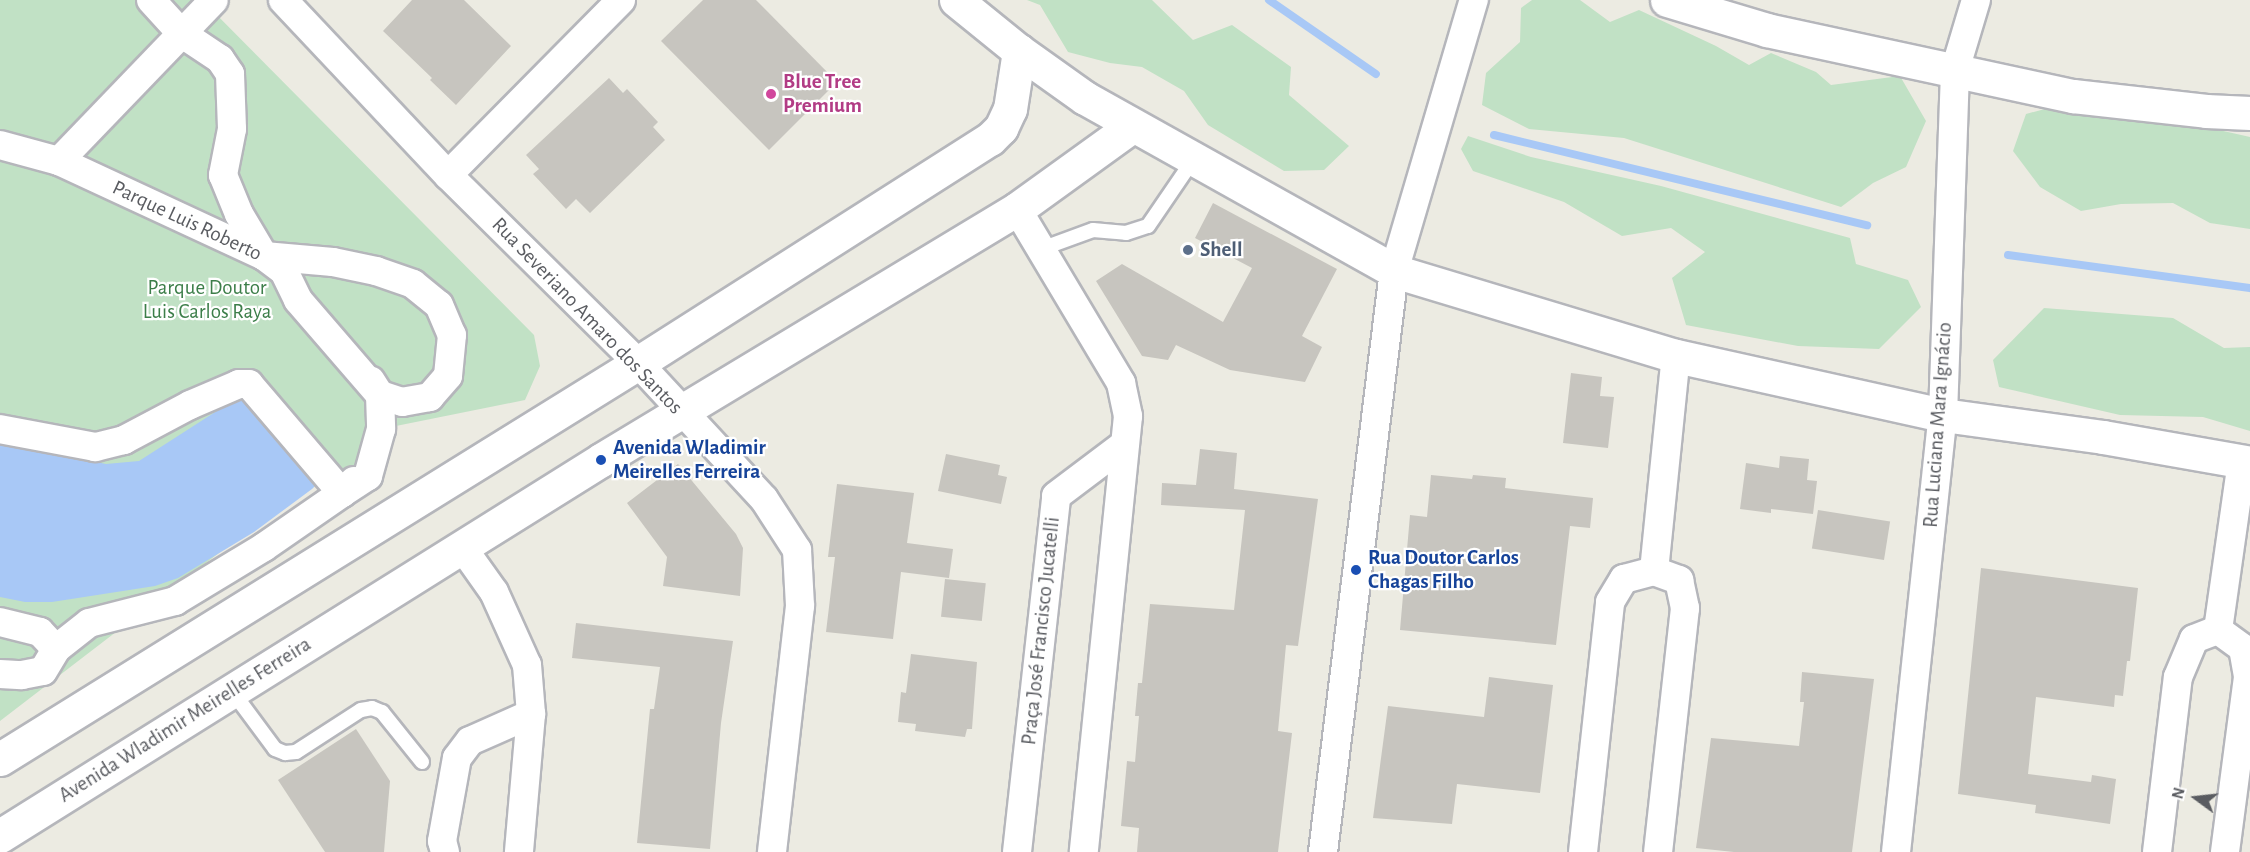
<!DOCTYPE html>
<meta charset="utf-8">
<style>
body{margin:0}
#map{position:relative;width:2250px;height:852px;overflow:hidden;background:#ecebe2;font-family:"Alegreya Sans",sans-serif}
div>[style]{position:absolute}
.green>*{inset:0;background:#c1e1c5}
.water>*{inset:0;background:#a8c8f6}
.stream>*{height:8px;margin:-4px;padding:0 4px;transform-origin:4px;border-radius:4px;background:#a8c8f6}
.building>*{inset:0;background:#c7c5bf;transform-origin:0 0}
.roads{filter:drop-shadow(2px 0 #b5b6bb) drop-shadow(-2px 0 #b5b6bb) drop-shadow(0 2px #b5b6bb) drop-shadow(0 -2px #b5b6bb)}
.lane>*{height:14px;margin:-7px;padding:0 7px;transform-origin:7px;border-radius:7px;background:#fff}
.street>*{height:28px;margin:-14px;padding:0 14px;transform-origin:14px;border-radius:14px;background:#fff}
.secondary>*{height:33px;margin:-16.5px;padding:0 16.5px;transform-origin:16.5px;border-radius:16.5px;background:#fff}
.dots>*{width:16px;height:16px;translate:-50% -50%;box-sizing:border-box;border:3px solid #fff;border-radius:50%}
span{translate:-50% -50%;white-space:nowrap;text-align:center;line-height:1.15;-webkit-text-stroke:4.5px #fff;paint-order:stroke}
.hotel-label{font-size:21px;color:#b23c85;font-weight:700}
.left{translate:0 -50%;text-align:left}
.street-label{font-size:21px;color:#5a5c61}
.service-label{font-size:21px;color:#4e5e75;font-weight:700}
.park-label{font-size:21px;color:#3c7e49}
.transit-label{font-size:21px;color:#164399;font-weight:700}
.north{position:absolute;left:2166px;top:768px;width:60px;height:60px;-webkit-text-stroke:4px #fff;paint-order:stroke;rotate:285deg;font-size:16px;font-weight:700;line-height:24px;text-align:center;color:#5a5c61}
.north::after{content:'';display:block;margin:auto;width:21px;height:27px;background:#5a5c61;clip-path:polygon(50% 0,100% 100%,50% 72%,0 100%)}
</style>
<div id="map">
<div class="green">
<i style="clip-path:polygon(0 0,202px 0,534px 335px,540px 366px,525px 400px,381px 429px,342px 493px,323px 473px,0 721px)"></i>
<i style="clip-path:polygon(1027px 0,1152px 0,1193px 40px,1232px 25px,1291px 67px,1289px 95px,1349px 146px,1324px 170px,1284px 171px,1208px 125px,1184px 91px,1142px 67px,1110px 63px,1068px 52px,1040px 5px)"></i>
<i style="clip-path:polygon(1532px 0,1580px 0,1610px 22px,1639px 10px,1716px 46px,1749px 65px,1771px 53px,1816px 72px,1831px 85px,1900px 76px,1926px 121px,1906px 167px,1873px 183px,1841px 207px,1624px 138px,1529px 129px,1482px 105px,1486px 73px,1520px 42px,1521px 8px)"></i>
<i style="clip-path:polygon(2063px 104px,2135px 121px,2219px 130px,2250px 137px,2250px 229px,2210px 223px,2173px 203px,2121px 204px,2081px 211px,2040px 187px,2013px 151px,2026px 114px)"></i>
<i style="clip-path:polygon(1468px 136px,1531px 157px,1661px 186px,1850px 238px,1856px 264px,1908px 280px,1921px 307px,1879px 349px,1798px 346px,1686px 325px,1672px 278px,1705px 252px,1671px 228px,1622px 236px,1564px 202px,1473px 171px,1461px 149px)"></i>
<i style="clip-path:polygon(2044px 308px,2173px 318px,2224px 348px,2250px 347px,2250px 431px,2203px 417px,2120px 415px,1999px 387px,1993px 360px)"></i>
</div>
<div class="water">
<i style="clip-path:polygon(237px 398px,260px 409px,323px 478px,312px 489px,254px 532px,178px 578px,155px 586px,52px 602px,25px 602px,0 597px,0 442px,106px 464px,139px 461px)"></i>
</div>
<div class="stream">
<i style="left:1269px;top:0;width:130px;rotate:34.7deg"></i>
<i style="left:1494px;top:135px;width:384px;rotate:13.6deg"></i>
<i style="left:2008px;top:255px;width:244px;rotate:7.8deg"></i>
</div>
<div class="building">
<i style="clip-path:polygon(412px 0,464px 0,511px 46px,456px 105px,430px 80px,432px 78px,383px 31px)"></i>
<i style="clip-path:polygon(703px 0,756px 0,837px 82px,769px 150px,661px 41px)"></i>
<i style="clip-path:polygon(609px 78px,623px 93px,627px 89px,658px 122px,653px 127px,665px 140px,590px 213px,576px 199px,566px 209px,533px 174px,539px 169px,526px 155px)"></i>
<i style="clip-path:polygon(1213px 203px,1337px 269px,1302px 336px,1322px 347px,1305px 382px,1230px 370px,1176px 345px,1168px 360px,1142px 356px,1096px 281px,1122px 264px,1223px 322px,1252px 268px,1195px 238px)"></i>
<i style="clip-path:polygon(1571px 373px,1602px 377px,1600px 396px,1614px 397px,1608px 448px,1563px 443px)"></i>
<i style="clip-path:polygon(1200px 449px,1237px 453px,1234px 489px,1318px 499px,1298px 646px,1286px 645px,1278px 731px,1292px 733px,1278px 852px,1137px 852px,1139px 828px,1121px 826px,1127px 761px,1135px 762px,1139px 716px,1135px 716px,1138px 683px,1142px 683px,1150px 604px,1234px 610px,1245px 510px,1161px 505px,1162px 483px,1196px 485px)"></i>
<i style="clip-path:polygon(946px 454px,1000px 465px,998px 475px,1007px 477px,1001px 504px,938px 491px)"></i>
<i style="clip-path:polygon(1780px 456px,1809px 459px,1807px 480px,1817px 481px,1813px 514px,1771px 509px,1771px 513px,1740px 509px,1746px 463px,1779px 468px)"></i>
<i style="clip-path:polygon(678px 464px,736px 534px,743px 548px,740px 596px,663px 586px,667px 557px,627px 503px)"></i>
<i style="clip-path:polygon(1431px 475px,1472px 479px,1473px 475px,1506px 478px,1505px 488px,1593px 498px,1590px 528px,1570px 526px,1556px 645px,1400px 630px,1410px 515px,1427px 517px)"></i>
<i style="clip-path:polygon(837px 484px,914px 493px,907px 543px,953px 549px,949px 578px,901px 572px,893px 639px,826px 632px,835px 557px,828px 557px)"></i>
<i style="left:1818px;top:510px;width:73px;height:39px;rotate:9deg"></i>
<i style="clip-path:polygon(1981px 568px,2138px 588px,2130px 661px,2127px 661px,2123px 696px,2115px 695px,2114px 707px,2036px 697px,2028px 774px,2091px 782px,2092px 775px,2116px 779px,2110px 824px,2035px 813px,2036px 805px,1958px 794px)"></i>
<i style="left:945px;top:579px;width:41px;height:38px;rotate:6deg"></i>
<i style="clip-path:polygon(576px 623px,733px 641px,721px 723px,710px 849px,637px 843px,650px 709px,654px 709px,660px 667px,572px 658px)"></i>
<i style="clip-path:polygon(911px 654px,977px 662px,972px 729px,967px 729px,965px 737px,915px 731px,916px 724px,898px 722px,901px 692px,906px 693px)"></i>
<i style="clip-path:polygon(1802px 672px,1874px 679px,1852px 852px,1734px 852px,1696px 848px,1711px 738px,1799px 746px,1804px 702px,1800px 702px)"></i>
<i style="clip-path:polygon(1489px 677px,1553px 685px,1540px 793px,1457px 784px,1452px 824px,1373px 818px,1388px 706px,1484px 717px)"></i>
<i style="clip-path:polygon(356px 729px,390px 781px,384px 852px,325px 852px,278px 780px)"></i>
</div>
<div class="roads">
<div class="lane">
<i style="left:1041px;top:249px;width:55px;rotate:-20.1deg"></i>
<i style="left:1093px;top:230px;width:33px;rotate:5deg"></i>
<i style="left:1126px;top:233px;width:23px;rotate:-18deg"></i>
<i style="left:1148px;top:226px;width:80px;rotate:-55.7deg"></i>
<i style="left:232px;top:691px;width:72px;rotate:53.4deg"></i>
<i style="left:275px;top:749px;width:11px;rotate:22deg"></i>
<i style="left:285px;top:753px;width:11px;rotate:-5deg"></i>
<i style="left:296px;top:752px;width:77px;rotate:-32.9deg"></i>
<i style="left:361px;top:710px;width:11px;rotate:-10deg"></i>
<i style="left:372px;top:708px;width:11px;rotate:22deg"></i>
<i style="left:382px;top:712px;width:64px;rotate:51.3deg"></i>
</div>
<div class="street">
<i style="left:151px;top:0;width:45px;rotate:47.7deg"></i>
<i style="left:181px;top:33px;width:47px;rotate:33.7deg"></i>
<i style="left:220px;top:59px;width:18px;rotate:56deg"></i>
<i style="left:230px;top:74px;width:55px;rotate:87.9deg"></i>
<i style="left:232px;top:129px;width:47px;rotate:101.1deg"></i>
<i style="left:223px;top:175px;width:42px;rotate:67.7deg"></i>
<i style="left:239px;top:214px;width:49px;rotate:59.2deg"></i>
<i style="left:264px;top:256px;width:69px;rotate:5deg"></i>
<i style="left:333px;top:262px;width:44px;rotate:11.8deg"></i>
<i style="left:376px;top:271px;width:39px;rotate:19deg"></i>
<i style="left:413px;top:284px;width:33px;rotate:39deg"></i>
<i style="left:439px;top:305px;width:33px;rotate:67deg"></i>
<i style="left:452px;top:335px;width:41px;rotate:95.6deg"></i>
<i style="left:448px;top:376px;width:28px;rotate:131deg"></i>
<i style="left:430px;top:397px;width:28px;rotate:170deg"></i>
<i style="left:402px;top:402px;width:23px;rotate:-162deg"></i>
<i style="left:380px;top:395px;width:17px;rotate:-123deg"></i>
<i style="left:283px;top:0;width:241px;rotate:46.7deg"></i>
<i style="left:448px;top:175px;width:267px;rotate:44.7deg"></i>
<i style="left:638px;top:363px;width:185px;rotate:47.2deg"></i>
<i style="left:764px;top:499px;width:61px;rotate:57.1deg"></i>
<i style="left:797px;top:550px;width:56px;rotate:86.9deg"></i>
<i style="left:800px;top:606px;width:248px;rotate:96.5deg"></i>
<i style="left:0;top:145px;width:61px;rotate:15.2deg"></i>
<i style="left:59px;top:161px;width:226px;rotate:24.9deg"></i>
<i style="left:264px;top:256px;width:25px;rotate:37deg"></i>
<i style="left:284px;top:271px;width:32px;rotate:64deg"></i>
<i style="left:298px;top:300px;width:125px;rotate:49.2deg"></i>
<i style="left:380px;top:395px;width:34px;rotate:88deg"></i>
<i style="left:381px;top:429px;width:49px;rotate:105.5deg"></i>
<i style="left:368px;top:476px;width:31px;rotate:147deg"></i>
<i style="left:342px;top:493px;width:143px;rotate:-130.5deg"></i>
<i style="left:249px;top:384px;width:10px;rotate:180deg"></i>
<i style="left:239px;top:384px;width:53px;rotate:156.8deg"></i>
<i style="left:190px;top:405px;width:75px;rotate:152.1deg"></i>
<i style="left:124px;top:440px;width:30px;rotate:166deg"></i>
<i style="left:95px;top:447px;width:97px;rotate:-169.3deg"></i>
<i style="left:59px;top:161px;width:223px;rotate:-46.1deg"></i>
<i style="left:448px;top:175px;width:246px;rotate:-45.3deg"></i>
<i style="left:1017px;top:209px;width:203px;rotate:59.1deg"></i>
<i style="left:1121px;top:383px;width:34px;rotate:78deg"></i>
<i style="left:1128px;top:416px;width:438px;rotate:95.8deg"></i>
<i style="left:462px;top:547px;width:55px;rotate:54.6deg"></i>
<i style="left:494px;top:592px;width:80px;rotate:65.7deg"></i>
<i style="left:527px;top:665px;width:49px;rotate:85.3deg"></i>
<i style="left:531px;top:714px;width:139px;rotate:95deg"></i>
<i style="left:1654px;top:571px;width:216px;rotate:-84.2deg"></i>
<i style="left:0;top:622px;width:41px;rotate:14deg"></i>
<i style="left:40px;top:632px;width:23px;rotate:47deg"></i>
<i style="left:56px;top:649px;width:42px;rotate:-38.2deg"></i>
<i style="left:89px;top:623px;width:89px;rotate:-14.3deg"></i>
<i style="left:175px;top:601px;width:104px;rotate:-31.2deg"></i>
<i style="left:264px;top:547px;width:95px;rotate:-34.7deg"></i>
<i style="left:342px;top:493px;width:17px;rotate:-45deg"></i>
<i style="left:2218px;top:630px;width:170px;rotate:-81.9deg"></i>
<i style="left:0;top:674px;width:22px;rotate:3deg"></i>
<i style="left:22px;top:675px;width:21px;rotate:-11deg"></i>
<i style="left:43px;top:671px;width:26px;rotate:-59deg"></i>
<i style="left:445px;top:852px;width:11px;rotate:-105deg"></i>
<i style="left:442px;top:841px;width:84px;rotate:-79.8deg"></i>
<i style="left:457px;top:758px;width:21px;rotate:-53deg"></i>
<i style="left:470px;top:741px;width:67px;rotate:-23.9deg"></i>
<i style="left:1017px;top:852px;width:358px;rotate:-83.7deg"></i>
<i style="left:1056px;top:496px;width:86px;rotate:-37deg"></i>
<i style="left:1323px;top:852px;width:585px;rotate:-83.03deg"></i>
<i style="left:1394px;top:271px;width:283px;rotate:-73.6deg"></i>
<i style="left:1583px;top:852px;width:251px;rotate:-83.8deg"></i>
<i style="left:1610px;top:602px;width:27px;rotate:-59deg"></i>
<i style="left:1624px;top:579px;width:31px;rotate:-15deg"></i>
<i style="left:1654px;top:571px;width:27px;rotate:20deg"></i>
<i style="left:1679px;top:580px;width:29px;rotate:78deg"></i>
<i style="left:1685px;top:608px;width:245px;rotate:96.3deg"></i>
<i style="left:1896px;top:852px;width:440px;rotate:-83.9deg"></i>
<i style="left:1943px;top:415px;width:345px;rotate:-88deg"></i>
<i style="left:1955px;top:70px;width:73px;rotate:-73.3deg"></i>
<i style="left:2157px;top:852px;width:176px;rotate:-83.2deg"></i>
<i style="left:2178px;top:677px;width:41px;rotate:-67.2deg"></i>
<i style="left:2194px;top:639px;width:26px;rotate:-21deg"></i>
<i style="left:2218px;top:630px;width:31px;rotate:36deg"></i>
<i style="left:2243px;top:648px;width:29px;rotate:80deg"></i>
<i style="left:2248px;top:677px;width:177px;rotate:97.5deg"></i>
</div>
<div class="secondary">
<i style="left:956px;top:0;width:81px;rotate:39deg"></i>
<i style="left:1019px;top:51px;width:81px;rotate:35.5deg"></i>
<i style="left:1085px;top:98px;width:354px;rotate:29.2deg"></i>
<i style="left:1394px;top:271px;width:295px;rotate:16.8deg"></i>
<i style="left:1676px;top:356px;width:273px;rotate:12.5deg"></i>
<i style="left:1943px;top:415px;width:162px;rotate:7.8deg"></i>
<i style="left:2103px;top:437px;width:149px;rotate:10deg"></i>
<i style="left:1667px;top:0;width:104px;rotate:16.7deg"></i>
<i style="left:1767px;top:30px;width:313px;rotate:12.2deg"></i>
<i style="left:2073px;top:96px;width:134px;rotate:6.4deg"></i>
<i style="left:2206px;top:111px;width:44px;rotate:2.6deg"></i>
<i style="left:0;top:759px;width:751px;rotate:-31.83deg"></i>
<i style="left:638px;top:363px;width:417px;rotate:-32.5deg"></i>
<i style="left:990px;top:139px;width:16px;rotate:-45deg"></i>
<i style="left:1001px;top:128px;width:21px;rotate:-65deg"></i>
<i style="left:1010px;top:109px;width:59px;rotate:-81.2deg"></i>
<i style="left:0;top:836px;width:709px;rotate:-32.03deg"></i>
<i style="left:601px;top:460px;width:486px;rotate:-31.1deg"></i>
<i style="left:1017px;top:209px;width:142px;rotate:-35.8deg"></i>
</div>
</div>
<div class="dots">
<i style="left:771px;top:94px;background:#d1479c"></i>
<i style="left:1188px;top:250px;background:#5c6f8a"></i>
<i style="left:601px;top:460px;background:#1a4fb4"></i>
<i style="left:1356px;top:570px;background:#1a4fb4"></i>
</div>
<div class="hotel-label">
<span class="left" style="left:783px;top:94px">Blue Tree<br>Premium</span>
</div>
<div class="street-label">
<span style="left:187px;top:221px;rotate:25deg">Parque Luis Roberto</span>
<span style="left:587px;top:316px;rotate:46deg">Rua Severiano Amaro dos Santos</span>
<span style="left:1938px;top:425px;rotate:-86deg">Rua Luciana Mara Ignácio</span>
<span style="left:1041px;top:631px;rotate:-84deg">Praça José Francisco Jucatelli</span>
<span style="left:185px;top:720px;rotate:-32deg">Avenida Wladimir Meirelles Ferreira</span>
</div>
<div class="service-label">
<span class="left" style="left:1200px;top:250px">Shell</span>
</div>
<div class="park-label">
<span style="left:207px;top:300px">Parque Doutor<br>Luis Carlos Raya</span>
</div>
<div class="transit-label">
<span class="left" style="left:613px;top:460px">Avenida Wladimir<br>Meirelles Ferreira</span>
<span class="left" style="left:1368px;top:570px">Rua Doutor Carlos<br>Chagas Filho</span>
</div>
<div class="north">N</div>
</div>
